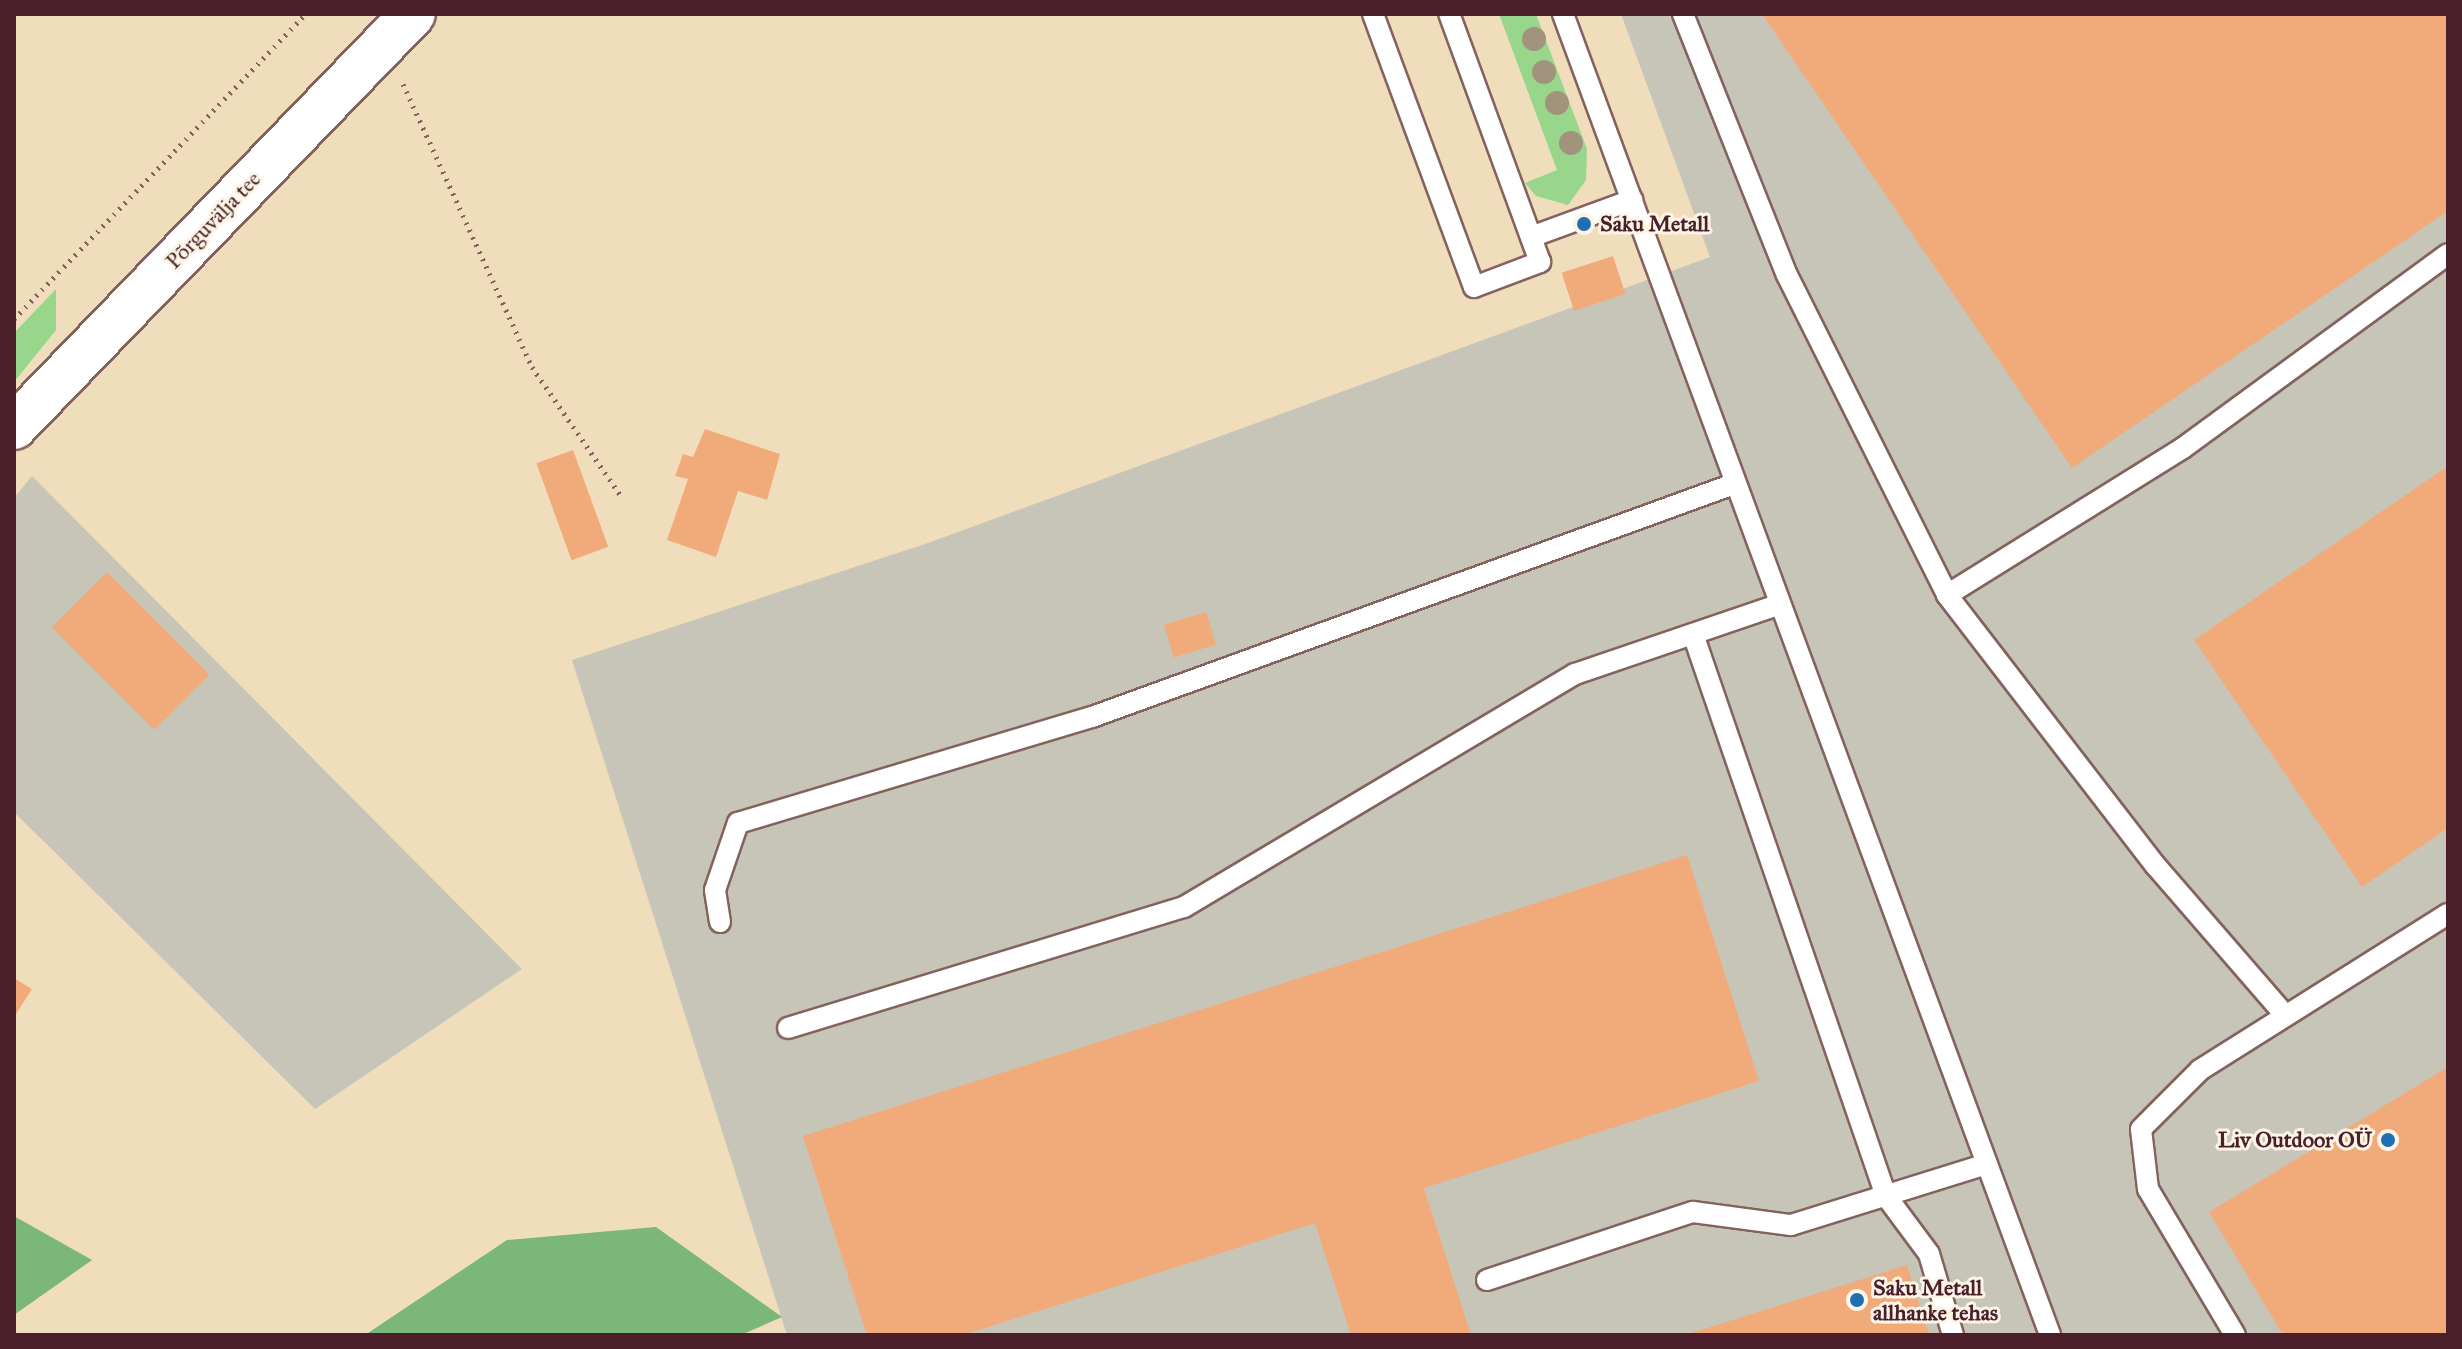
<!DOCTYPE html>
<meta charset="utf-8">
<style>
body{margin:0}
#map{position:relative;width:2462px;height:1349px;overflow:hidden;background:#f0ddbc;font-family:"IM FELL Great Primer",serif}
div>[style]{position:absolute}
.industrial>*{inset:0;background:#c6c5b8}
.green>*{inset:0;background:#98d68c}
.forest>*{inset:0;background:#7ab778}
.building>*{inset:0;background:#f1ab7b;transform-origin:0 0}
.path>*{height:5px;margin-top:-2.5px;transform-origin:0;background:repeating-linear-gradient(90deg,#84625e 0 2px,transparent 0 8px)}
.roads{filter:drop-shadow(2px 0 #84625e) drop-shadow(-2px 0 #84625e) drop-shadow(0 2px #84625e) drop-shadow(0 -2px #84625e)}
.lane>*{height:20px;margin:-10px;padding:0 10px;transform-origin:10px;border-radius:10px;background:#fff}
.secondary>*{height:44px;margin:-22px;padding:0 22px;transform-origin:22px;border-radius:22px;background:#fff}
.trees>*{width:24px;height:24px;margin:-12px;border-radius:50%;background:#a1937c}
.dots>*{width:22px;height:22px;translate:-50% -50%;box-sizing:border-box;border:4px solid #fcf5e5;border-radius:50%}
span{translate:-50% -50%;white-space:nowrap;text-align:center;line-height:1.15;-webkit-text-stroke:6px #fcf5e5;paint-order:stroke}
.street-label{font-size:22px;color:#4a1f2b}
.poi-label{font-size:22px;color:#4a1f2b;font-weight:700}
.left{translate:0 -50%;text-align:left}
.right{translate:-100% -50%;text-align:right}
.frame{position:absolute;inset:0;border:16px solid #4a1f2b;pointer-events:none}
</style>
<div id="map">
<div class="industrial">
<i style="clip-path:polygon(1621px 14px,2448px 14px,2448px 1335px,787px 1335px,572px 660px,928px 543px,1710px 257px)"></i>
<i style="clip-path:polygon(32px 476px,522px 969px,315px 1109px,14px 812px,14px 498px)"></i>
</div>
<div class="green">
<i style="clip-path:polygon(1499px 14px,1536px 14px,1587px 149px,1586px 180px,1568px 205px,1536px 196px,1525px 183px,1557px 170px)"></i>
<i style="clip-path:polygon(56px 289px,56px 330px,14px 382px,14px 333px)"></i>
</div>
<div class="forest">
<i style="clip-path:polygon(14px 1216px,92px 1260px,14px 1315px)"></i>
<i style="clip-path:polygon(656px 1227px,782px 1317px,741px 1335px,365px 1335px,507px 1240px)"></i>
</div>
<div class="building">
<i style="clip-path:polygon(1762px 14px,2448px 14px,2448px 211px,2072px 468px)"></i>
<i style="left:1613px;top:256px;width:40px;height:54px;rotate:72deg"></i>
<i style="clip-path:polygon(705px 429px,780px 454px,767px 500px,738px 491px,716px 557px,667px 540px,688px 479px,675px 476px,683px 454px,693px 457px)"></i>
<i style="left:573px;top:450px;width:103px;height:39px;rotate:70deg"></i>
<i style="clip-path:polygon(2448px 466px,2448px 828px,2362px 887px,2194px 640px)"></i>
<i style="left:107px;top:572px;width:145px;height:78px;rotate:45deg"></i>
<i style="left:1206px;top:612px;width:34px;height:44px;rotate:73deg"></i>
<i style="clip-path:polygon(1687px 855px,1759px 1081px,1424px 1188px,1471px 1335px,1351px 1335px,1315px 1223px,963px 1335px,867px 1335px,803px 1136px)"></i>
<i style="clip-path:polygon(14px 978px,32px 989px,14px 1017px)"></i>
<i style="clip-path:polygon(2448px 1067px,2448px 1335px,2283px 1335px,2209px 1212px)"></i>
<i style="clip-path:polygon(1907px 1265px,1929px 1335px,1688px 1335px,1688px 1334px)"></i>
</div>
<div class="path">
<i style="left:403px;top:84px;width:311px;rotate:65.5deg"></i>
<i style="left:532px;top:367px;width:157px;rotate:55.4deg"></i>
<i style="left:14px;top:319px;width:422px;rotate:-46.3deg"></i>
</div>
<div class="roads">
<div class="lane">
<i style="left:1373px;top:14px;width:291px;rotate:69.7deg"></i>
<i style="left:1474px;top:287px;width:71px;rotate:-20.7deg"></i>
<i style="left:1540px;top:262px;width:264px;rotate:-110.1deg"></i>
<i style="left:1563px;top:14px;width:1408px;rotate:69.76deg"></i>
<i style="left:1683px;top:14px;width:281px;rotate:68.3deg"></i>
<i style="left:1787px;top:275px;width:358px;rotate:63.4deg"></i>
<i style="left:1947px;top:595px;width:342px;rotate:52.4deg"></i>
<i style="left:2156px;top:866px;width:196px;rotate:49.1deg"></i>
<i style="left:1531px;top:237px;width:108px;rotate:-20.1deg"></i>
<i style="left:1947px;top:595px;width:278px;rotate:-31.9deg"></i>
<i style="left:2183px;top:448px;width:328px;rotate:-36.2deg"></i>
<i style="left:1693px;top:634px;width:594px;rotate:71.05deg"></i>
<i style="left:1886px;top:1196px;width:72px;rotate:53.4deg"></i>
<i style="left:1929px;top:1254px;width:84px;rotate:73.5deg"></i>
<i style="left:720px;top:922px;width:32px;rotate:-99deg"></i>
<i style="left:715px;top:890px;width:71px;rotate:-71.1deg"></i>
<i style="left:738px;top:823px;width:370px;rotate:-16.7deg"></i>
<i style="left:1092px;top:717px;width:683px;rotate:-19.95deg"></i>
<i style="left:788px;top:1028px;width:414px;rotate:-17deg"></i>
<i style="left:1184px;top:907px;width:455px;rotate:-30.8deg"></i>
<i style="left:1575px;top:674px;width:214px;rotate:-18.8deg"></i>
<i style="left:1487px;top:1280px;width:217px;rotate:-18.3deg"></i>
<i style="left:1693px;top:1212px;width:99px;rotate:7.6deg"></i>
<i style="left:1791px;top:1225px;width:205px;rotate:-17.3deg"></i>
<i style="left:2235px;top:1335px;width:170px;rotate:-120.8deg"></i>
<i style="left:2148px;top:1189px;width:60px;rotate:-96.7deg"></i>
<i style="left:2141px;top:1129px;width:83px;rotate:-45deg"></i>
<i style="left:2200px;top:1070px;width:293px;rotate:-32.2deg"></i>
</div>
<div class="secondary">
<i style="left:14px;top:427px;width:574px;rotate:-45.99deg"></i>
</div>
</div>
<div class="trees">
<i style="left:1534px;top:39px"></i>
<i style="left:1544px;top:72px"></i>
<i style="left:1557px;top:103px"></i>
<i style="left:1571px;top:143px"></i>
</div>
<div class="dots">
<i style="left:1584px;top:224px;background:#1f6fb2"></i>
<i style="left:2388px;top:1140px;background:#1f6fb2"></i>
<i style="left:1857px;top:1300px;background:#1f6fb2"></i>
</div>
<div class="street-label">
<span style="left:213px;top:220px;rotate:-46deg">Põrguvälja tee</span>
</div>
<div class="poi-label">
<span class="left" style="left:1600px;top:224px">Saku Metall</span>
<span class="right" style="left:2372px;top:1140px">Liv Outdoor OÜ</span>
<span class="left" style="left:1873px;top:1300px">Saku Metall<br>allhanke tehas</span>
</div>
<div class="frame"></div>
</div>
